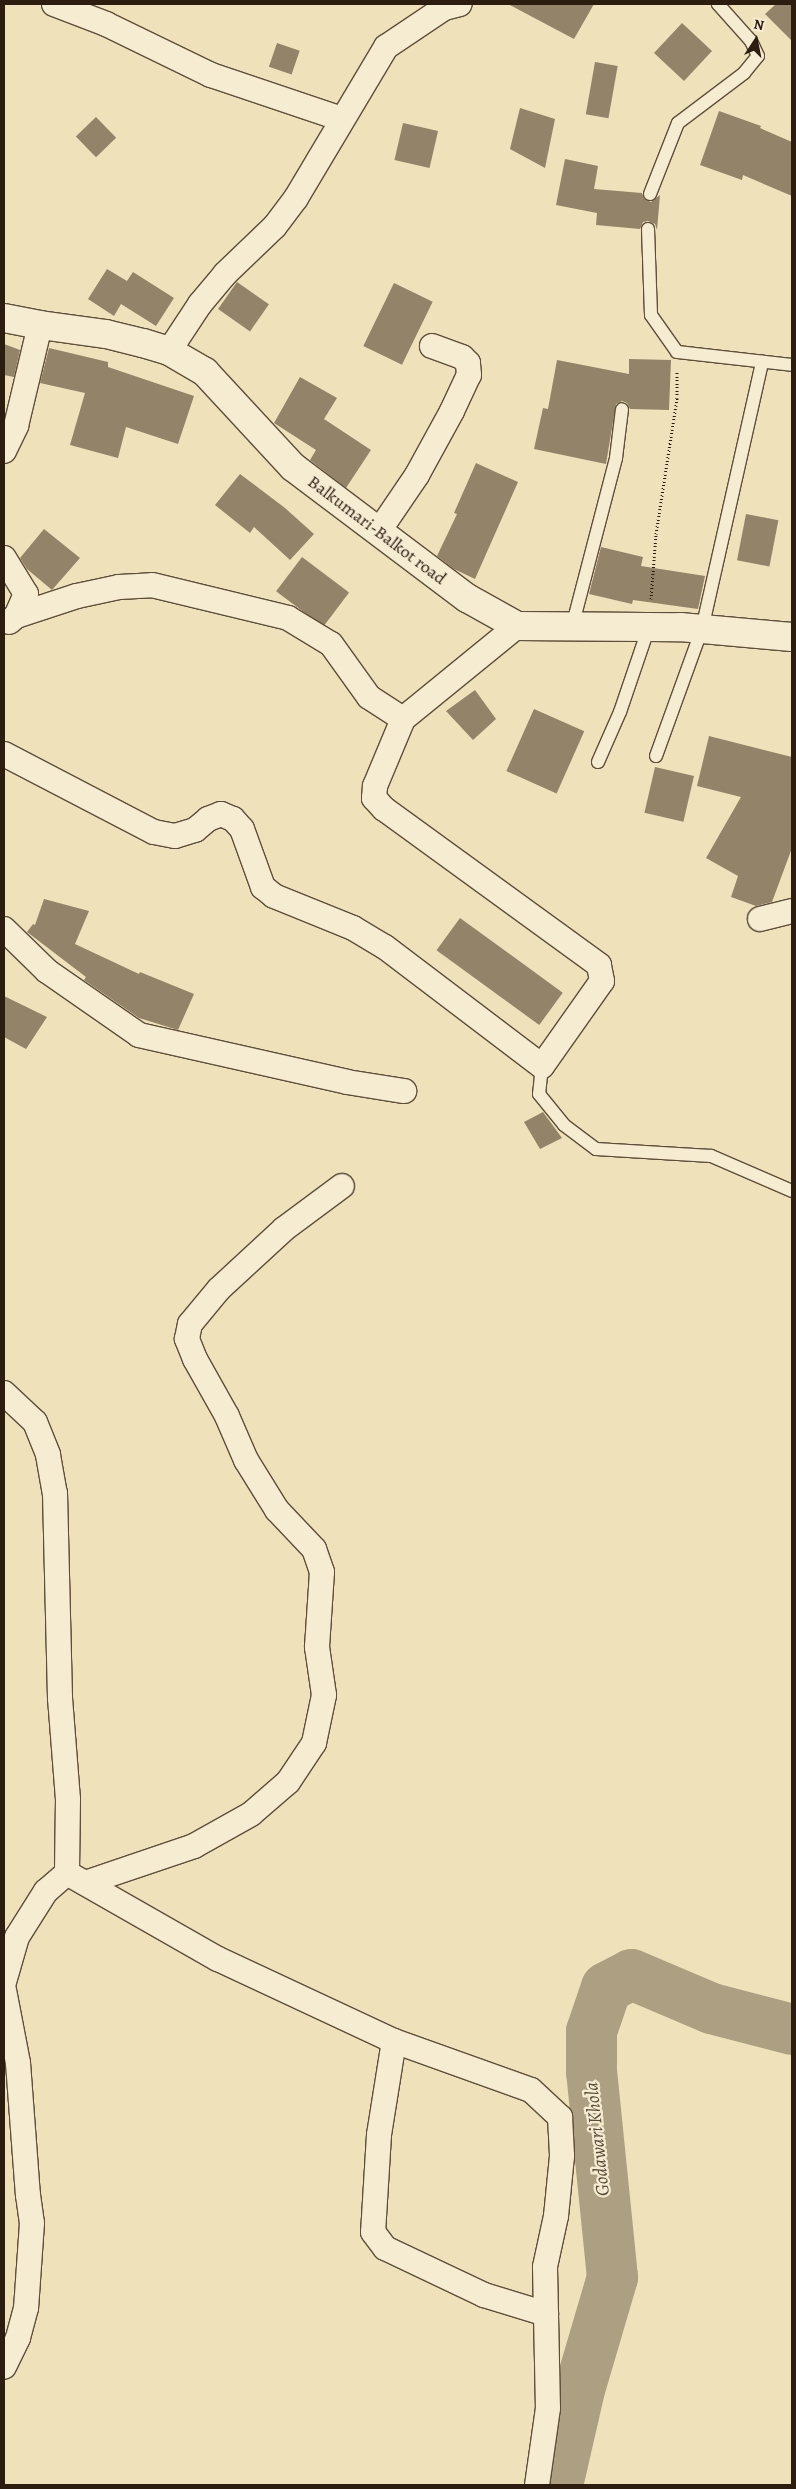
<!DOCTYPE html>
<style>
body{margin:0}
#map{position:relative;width:796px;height:2489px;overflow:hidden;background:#efe2ba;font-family:Alegreya,serif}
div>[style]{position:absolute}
.river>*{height:51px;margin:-25.5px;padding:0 25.5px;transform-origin:25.5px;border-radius:25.5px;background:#ad9f81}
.building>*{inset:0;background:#928369;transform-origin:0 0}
.path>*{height:3px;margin-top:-1.5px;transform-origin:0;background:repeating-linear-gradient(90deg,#2d1d11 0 1px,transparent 0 3.5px)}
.roads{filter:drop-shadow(1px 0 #5e4e3b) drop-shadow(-1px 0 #5e4e3b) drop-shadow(0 1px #5e4e3b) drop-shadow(0 -1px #5e4e3b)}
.service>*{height:12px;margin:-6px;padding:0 6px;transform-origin:6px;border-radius:6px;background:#f5ecd2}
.minor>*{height:24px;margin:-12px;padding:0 12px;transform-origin:12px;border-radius:12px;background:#f5ecd2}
.tertiary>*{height:28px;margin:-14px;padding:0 14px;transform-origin:14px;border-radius:14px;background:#f5ecd2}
span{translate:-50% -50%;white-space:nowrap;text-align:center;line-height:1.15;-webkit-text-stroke:4.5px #f5ecd2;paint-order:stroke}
.street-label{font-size:18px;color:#2d1d11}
.water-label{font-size:19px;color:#5a4a38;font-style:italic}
.frame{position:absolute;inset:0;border:5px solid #2d1d11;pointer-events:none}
.north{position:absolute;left:731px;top:15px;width:50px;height:50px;-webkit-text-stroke:4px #f5ecd2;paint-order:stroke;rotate:11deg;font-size:14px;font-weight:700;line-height:20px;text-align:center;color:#2d1d11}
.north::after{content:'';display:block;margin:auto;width:18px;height:22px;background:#2d1d11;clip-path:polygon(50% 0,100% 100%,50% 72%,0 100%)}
</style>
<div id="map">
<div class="river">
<i style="left:557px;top:2485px;width:98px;rotate:-77.1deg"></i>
<i style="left:579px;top:2389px;width:117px;rotate:-73.6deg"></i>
<i style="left:612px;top:2277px;width:206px;rotate:-95.8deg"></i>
<i style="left:591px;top:2072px;width:41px;rotate:-90deg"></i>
<i style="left:591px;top:2031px;width:46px;rotate:-71.2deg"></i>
<i style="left:606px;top:1987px;width:28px;rotate:-27deg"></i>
<i style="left:631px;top:1974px;width:87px;rotate:23deg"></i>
<i style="left:711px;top:2008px;width:84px;rotate:14.5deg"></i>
</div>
<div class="building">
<i style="clip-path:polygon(508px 4px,594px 4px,574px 39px)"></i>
<i style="clip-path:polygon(776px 4px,792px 4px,792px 41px,765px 14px)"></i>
<i style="left:682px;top:23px;width:41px;height:41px;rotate:43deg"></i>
<i style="left:277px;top:43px;width:24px;height:25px;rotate:19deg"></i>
<i style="left:595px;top:62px;width:23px;height:53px;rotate:10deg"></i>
<i style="clip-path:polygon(520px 108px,555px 119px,545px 168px,510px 149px)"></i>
<i style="clip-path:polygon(719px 111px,761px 126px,760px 128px,792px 142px,792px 196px,743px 175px,742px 180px,700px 165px)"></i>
<i style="left:96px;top:117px;width:29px;height:28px;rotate:46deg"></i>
<i style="left:403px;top:123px;width:36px;height:38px;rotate:13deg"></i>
<i style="clip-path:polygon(565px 159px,598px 166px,594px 189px,642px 193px,644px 199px,651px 202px,660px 195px,657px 230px,655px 224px,648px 221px,643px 222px,640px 229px,596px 225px,597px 213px,556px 205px)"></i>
<i style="clip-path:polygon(107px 269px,127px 281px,133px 272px,174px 298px,156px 326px,121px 304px,114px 316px,88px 299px)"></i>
<i style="left:237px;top:282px;width:39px;height:33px;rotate:35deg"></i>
<i style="left:394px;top:283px;width:43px;height:70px;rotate:26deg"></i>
<i style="clip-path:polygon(4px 344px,20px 350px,14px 377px,4px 375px)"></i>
<i style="clip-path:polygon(49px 348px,108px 362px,108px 367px,194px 396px,178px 444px,126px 427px,118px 458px,70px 445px,85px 393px,40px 383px)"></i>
<i style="clip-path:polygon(629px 359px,671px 360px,669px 410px,630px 409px,627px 403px,622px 401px,616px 404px,606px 464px,534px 449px,543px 408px,548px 409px,557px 360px,629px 374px)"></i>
<i style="clip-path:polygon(300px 377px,337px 398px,324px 419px,371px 450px,346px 488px,310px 460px,316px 450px,274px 423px)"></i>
<i style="clip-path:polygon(476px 463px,518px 482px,475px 579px,454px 569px,437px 556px,457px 514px,454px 513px)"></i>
<i style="clip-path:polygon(240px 474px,285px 508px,314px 534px,290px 560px,254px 527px,250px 533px,215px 505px)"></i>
<i style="left:746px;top:514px;width:33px;height:47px;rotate:11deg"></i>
<i style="clip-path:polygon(44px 529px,80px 558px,52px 590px,27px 569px,20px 558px)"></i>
<i style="clip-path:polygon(601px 547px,643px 557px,641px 566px,705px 576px,698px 609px,633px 600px,632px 604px,589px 594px)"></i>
<i style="left:302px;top:557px;width:59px;height:43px;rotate:37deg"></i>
<i style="clip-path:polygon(475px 690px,496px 719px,473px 740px,446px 711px)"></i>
<i style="left:534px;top:709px;width:55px;height:68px;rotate:24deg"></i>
<i style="clip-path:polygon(709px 736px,792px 757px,792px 848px,772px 902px,756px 906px,731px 897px,738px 876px,706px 858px,741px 797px,697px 786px)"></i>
<i style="left:655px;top:767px;width:40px;height:47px;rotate:13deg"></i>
<i style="clip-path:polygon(44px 899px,89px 911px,75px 944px,139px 974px,140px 972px,194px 994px,178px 1030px,139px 1018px,84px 980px,86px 977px,27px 932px,33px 924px,35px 925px)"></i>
<i style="left:460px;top:918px;width:127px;height:40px;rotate:36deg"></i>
<i style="clip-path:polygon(4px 996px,47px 1017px,26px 1049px,4px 1037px)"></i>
<i style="clip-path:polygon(543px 1112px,562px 1138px,540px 1149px,524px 1122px)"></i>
</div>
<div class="path">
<i style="left:651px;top:599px;width:65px;rotate:-85.6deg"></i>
<i style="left:656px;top:534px;width:138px;rotate:-81.2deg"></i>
<i style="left:677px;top:398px;width:26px;rotate:-90deg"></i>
</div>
<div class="roads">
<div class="service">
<i style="left:650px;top:194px;width:76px;rotate:-68.5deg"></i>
<i style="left:678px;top:123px;width:83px;rotate:-37.1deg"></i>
<i style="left:744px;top:73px;width:22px;rotate:-51deg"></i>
<i style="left:758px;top:56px;width:17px;rotate:-115deg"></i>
<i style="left:751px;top:41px;width:50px;rotate:-131.7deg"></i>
<i style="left:648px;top:229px;width:86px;rotate:88deg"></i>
<i style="left:651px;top:315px;width:45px;rotate:54.9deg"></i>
<i style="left:677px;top:352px;width:116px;rotate:6.4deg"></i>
<i style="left:572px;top:627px;width:175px;rotate:-75.4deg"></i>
<i style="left:616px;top:458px;width:49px;rotate:-83deg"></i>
<i style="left:656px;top:756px;width:135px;rotate:-70.1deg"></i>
<i style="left:702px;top:629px;width:274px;rotate:-77.3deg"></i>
<i style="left:598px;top:762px;width:55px;rotate:-66.3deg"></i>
<i style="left:620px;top:712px;width:90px;rotate:-71.2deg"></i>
<i style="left:542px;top:1066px;width:28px;rotate:96deg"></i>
<i style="left:539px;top:1094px;width:40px;rotate:51deg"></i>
<i style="left:564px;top:1125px;width:40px;rotate:37deg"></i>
<i style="left:596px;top:1149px;width:115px;rotate:3.5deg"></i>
<i style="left:711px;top:1156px;width:88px;rotate:23.4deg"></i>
</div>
<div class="minor">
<i style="left:54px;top:4px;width:56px;rotate:21deg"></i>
<i style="left:106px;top:24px;width:117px;rotate:25.9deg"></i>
<i style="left:211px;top:75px;width:138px;rotate:18.6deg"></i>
<i style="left:169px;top:351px;width:56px;rotate:-56.6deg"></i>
<i style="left:200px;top:304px;width:39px;rotate:-50deg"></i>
<i style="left:225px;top:274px;width:69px;rotate:-43.8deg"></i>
<i style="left:275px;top:226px;width:35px;rotate:-53deg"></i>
<i style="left:296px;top:198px;width:176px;rotate:-59.2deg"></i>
<i style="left:386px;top:47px;width:70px;rotate:-33.9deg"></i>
<i style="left:444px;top:8px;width:16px;rotate:-14deg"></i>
<i style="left:4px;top:451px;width:28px;rotate:-64deg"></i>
<i style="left:16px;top:426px;width:104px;rotate:-76.6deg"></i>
<i style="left:379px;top:531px;width:68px;rotate:-55.8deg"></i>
<i style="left:417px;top:475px;width:73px;rotate:-61.3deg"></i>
<i style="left:452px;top:411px;width:40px;rotate:-65deg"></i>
<i style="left:469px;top:375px;width:12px;rotate:-95deg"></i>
<i style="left:468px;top:363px;width:8px;rotate:-135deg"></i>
<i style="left:462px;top:357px;width:32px;rotate:-160deg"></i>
<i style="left:4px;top:558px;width:42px;rotate:58.6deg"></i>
<i style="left:26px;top:594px;width:24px;rotate:114deg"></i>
<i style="left:16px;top:616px;width:9px;rotate:139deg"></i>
<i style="left:16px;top:616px;width:64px;rotate:-18.2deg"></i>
<i style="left:77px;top:596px;width:43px;rotate:-12.1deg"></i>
<i style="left:119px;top:587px;width:33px;rotate:-3deg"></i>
<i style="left:152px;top:585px;width:140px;rotate:13.6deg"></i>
<i style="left:288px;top:618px;width:50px;rotate:31.2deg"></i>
<i style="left:331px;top:644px;width:65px;rotate:54.4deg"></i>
<i style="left:369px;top:697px;width:40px;rotate:32.9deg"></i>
<i style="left:403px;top:719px;width:147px;rotate:-39.2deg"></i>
<i style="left:4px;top:754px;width:169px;rotate:27.5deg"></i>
<i style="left:154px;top:832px;width:21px;rotate:11deg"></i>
<i style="left:175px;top:836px;width:21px;rotate:-17deg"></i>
<i style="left:195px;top:830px;width:17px;rotate:-40deg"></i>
<i style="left:208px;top:819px;width:14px;rotate:-21deg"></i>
<i style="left:221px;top:814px;width:13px;rotate:23deg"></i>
<i style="left:233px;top:819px;width:13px;rotate:48deg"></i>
<i style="left:242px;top:829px;width:62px;rotate:70.1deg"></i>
<i style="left:263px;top:887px;width:14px;rotate:39deg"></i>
<i style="left:274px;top:896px;width:85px;rotate:22.1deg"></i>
<i style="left:353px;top:928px;width:37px;rotate:31deg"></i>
<i style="left:385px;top:947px;width:197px;rotate:37.2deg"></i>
<i style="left:542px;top:1066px;width:104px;rotate:-54.8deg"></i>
<i style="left:602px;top:981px;width:16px;rotate:-101deg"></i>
<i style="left:599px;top:965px;width:266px;rotate:-144deg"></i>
<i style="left:384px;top:809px;width:15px;rotate:-132deg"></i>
<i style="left:374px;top:798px;width:12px;rotate:-85deg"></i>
<i style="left:375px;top:786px;width:73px;rotate:-67.3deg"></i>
<i style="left:760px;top:919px;width:33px;rotate:-14deg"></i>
<i style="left:4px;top:929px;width:60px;rotate:44.3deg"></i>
<i style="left:47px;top:971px;width:112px;rotate:34.8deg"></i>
<i style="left:139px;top:1035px;width:213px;rotate:12.7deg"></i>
<i style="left:347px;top:1082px;width:58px;rotate:9deg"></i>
<i style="left:4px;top:1393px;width:42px;rotate:43.1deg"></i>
<i style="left:35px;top:1422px;width:35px;rotate:68deg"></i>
<i style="left:48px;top:1455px;width:39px;rotate:80deg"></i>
<i style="left:55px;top:1493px;width:205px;rotate:88.6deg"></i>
<i style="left:60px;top:1698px;width:101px;rotate:85.5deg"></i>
<i style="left:68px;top:1799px;width:74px;rotate:90.8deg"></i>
<i style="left:67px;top:1873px;width:28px;rotate:139deg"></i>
<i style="left:46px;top:1891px;width:54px;rotate:122.2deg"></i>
<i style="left:17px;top:1937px;width:47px;rotate:106.1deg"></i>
<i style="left:67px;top:1873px;width:174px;rotate:29.7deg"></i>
<i style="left:218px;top:1959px;width:194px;rotate:25deg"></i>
<i style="left:394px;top:2041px;width:145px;rotate:19.7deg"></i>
<i style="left:531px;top:2090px;width:40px;rotate:43deg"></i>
<i style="left:560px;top:2117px;width:39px;rotate:87deg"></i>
<i style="left:562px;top:2156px;width:60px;rotate:95.7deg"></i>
<i style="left:556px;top:2216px;width:52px;rotate:102.2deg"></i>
<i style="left:545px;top:2267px;width:141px;rotate:88.8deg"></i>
<i style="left:548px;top:2408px;width:78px;rotate:98.1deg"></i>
<i style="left:85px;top:1883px;width:115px;rotate:-18.7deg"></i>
<i style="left:194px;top:1846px;width:65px;rotate:-29.3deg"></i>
<i style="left:251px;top:1814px;width:49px;rotate:-40.9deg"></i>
<i style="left:288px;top:1782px;width:47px;rotate:-56.3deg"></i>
<i style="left:314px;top:1743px;width:49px;rotate:-78.2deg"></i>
<i style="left:324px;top:1695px;width:49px;rotate:-98.3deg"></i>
<i style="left:317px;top:1647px;width:75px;rotate:-86.2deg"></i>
<i style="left:322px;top:1572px;width:24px;rotate:-109deg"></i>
<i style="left:314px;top:1549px;width:54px;rotate:-133.5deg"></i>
<i style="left:277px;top:1510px;width:59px;rotate:-121.8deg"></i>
<i style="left:246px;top:1460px;width:48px;rotate:-113.4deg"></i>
<i style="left:227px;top:1416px;width:65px;rotate:-119.3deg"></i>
<i style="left:195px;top:1359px;width:22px;rotate:-112deg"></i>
<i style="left:187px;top:1339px;width:15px;rotate:-79deg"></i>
<i style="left:190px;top:1324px;width:45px;rotate:-50.4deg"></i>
<i style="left:219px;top:1289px;width:88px;rotate:-42.7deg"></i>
<i style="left:284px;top:1229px;width:72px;rotate:-36.6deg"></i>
<i style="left:4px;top:1990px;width:74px;rotate:79.1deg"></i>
<i style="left:18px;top:2063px;width:132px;rotate:85.7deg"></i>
<i style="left:28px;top:2195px;width:28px;rotate:82deg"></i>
<i style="left:32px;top:2223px;width:85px;rotate:94deg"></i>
<i style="left:26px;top:2308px;width:31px;rotate:105deg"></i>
<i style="left:18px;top:2338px;width:32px;rotate:116deg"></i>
<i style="left:394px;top:2041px;width:95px;rotate:99.1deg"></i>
<i style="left:379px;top:2135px;width:97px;rotate:93.5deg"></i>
<i style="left:373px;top:2232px;width:20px;rotate:53deg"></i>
<i style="left:385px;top:2248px;width:110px;rotate:25.4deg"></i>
<i style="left:484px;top:2295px;width:65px;rotate:17deg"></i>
</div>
<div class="tertiary">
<i style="left:4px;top:318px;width:37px;rotate:11deg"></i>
<i style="left:40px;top:325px;width:67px;rotate:7.8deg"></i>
<i style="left:106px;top:334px;width:38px;rotate:14deg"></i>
<i style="left:143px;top:343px;width:27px;rotate:17deg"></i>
<i style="left:169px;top:351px;width:42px;rotate:30.3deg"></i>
<i style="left:205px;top:372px;width:129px;rotate:47.2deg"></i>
<i style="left:293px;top:467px;width:218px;rotate:37deg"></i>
<i style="left:467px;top:598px;width:57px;rotate:29.2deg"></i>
<i style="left:517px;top:626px;width:163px;rotate:0.4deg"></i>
<i style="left:680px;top:627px;width:112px;rotate:5.1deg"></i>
</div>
</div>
<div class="street-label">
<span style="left:377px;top:530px;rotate:37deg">Balkumari-Balkot road</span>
</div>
<div class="water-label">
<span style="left:598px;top:2139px;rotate:-96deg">Godawari Khola</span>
</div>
<div class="frame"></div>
<div class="north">N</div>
</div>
